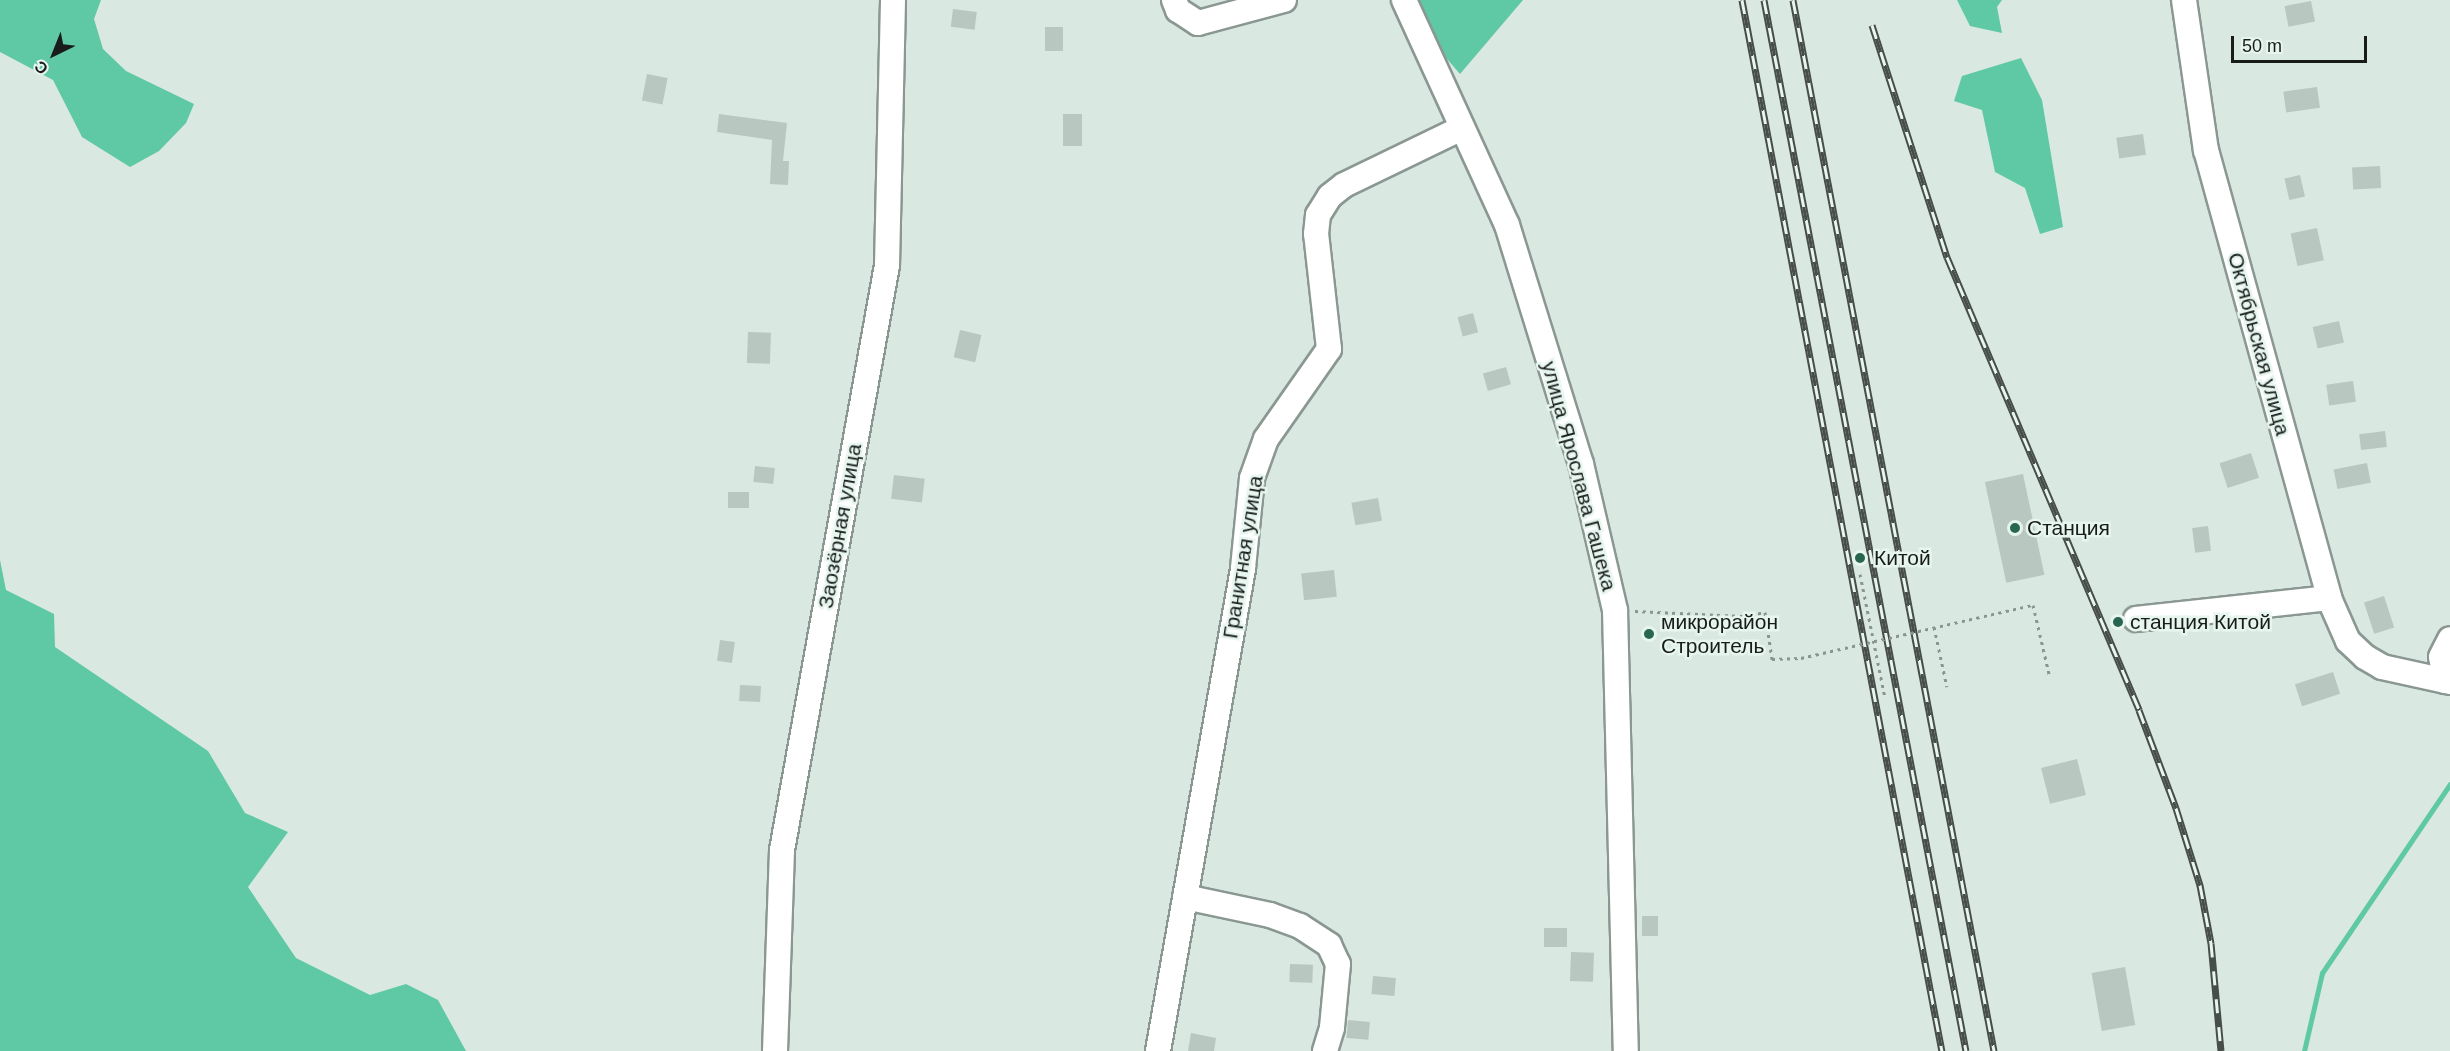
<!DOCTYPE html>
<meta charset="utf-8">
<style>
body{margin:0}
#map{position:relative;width:2450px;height:1051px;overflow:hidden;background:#dae8e2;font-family:Helvetica,sans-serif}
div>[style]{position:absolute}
.water>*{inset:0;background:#5fc8a5}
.stream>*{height:5px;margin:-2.5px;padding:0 2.5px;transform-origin:2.5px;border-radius:2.5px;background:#5fc8a5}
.building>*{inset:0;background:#b9c7c1;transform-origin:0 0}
.path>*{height:3px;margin-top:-1.5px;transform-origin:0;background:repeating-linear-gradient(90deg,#8a9490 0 3px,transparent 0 7.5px)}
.roads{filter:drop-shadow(2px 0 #8a9792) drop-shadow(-2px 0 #8a9792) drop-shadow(0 2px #8a9792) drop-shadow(0 -2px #8a9792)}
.minor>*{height:24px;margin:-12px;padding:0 12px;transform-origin:12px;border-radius:12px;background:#fff}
.rail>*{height:7px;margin-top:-3.5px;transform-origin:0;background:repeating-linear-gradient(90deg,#e7f5ef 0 14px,#464d4a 0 28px);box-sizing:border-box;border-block:2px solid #464d4a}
.path-bridge>*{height:3px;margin-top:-1.5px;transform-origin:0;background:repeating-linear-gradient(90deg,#8a9490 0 3px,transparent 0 7.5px)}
.dots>*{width:16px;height:16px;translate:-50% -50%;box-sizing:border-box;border:3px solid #e7f5ef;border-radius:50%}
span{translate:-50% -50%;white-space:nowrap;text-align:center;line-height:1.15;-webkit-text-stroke:5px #e7f5ef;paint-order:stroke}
.street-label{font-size:21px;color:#181d1b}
.poi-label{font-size:21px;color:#181d1b}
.left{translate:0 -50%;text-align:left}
.north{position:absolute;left:24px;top:24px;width:60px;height:60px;-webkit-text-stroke:4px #e7f5ef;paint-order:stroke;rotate:223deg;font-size:16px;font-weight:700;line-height:24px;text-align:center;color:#181d1b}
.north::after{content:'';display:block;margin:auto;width:21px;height:27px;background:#181d1b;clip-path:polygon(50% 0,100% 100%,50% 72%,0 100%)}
.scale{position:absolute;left:2231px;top:36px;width:136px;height:27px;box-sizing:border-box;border:3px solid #181d1b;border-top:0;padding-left:8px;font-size:18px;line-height:21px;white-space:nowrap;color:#181d1b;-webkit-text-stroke:4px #e7f5ef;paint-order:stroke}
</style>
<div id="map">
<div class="water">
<i style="clip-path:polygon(0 0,101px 0,94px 19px,103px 49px,126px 71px,194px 104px,186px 123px,159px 151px,130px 167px,82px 137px,53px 80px,0 52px)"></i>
<i style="clip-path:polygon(1410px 0,1523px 0,1460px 74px,1429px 38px)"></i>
<i style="clip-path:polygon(1957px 0,2002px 0,1997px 7px,2002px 33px,1970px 26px)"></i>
<i style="clip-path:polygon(2021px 58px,2042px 100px,2063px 227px,2040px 234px,2025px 188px,1995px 172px,1982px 110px,1954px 101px,1962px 76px)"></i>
<i style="clip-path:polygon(0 560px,6px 590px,54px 614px,55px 647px,208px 751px,245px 813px,288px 832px,248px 887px,296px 958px,370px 995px,406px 984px,438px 1000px,466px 1051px,0 1051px)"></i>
</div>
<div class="stream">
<i style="left:2304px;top:1051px;width:80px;rotate:-77deg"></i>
<i style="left:2322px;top:973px;width:228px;rotate:-55.9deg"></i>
</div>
<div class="building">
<i style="left:2311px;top:1px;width:21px;height:27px;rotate:79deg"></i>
<i style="left:953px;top:9px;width:24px;height:18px;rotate:7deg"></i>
<i style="left:1045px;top:27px;width:18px;height:24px"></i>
<i style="left:647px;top:74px;width:21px;height:27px;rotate:11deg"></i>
<i style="left:2317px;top:87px;width:21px;height:34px;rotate:82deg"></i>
<i style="clip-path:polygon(719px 114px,787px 123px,783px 161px,789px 161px,788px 185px,770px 184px,772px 140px,717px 132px)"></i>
<i style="left:1063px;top:114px;width:19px;height:32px"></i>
<i style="left:2143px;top:134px;width:21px;height:27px;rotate:82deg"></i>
<i style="left:2380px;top:166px;width:22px;height:28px;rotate:87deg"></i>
<i style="left:2300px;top:175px;width:22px;height:16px;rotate:77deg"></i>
<i style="left:2317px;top:228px;width:33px;height:27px;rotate:78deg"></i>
<i style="left:1473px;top:313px;width:20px;height:16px;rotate:75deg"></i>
<i style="left:2339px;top:321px;width:22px;height:27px;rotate:77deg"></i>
<i style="left:960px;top:330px;width:22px;height:28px;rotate:13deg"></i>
<i style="left:748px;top:332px;width:23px;height:31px;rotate:2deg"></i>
<i style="left:1506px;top:367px;width:18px;height:24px;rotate:74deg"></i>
<i style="left:2353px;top:381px;width:21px;height:27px;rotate:82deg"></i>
<i style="left:2385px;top:431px;width:16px;height:26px;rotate:83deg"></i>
<i style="left:2251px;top:453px;width:26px;height:33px;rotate:72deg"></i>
<i style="left:2367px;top:463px;width:20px;height:34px;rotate:79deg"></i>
<i style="left:755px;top:466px;width:20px;height:16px;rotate:6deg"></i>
<i style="left:2023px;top:474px;width:103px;height:39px;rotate:78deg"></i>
<i style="left:894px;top:475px;width:31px;height:24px;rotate:7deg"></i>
<i style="left:728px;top:492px;width:21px;height:16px"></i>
<i style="left:1378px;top:498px;width:23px;height:27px;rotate:80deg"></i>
<i style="left:2208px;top:526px;width:25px;height:16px;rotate:83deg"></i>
<i style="left:1334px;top:570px;width:27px;height:33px;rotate:84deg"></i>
<i style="left:2384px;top:596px;width:33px;height:21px;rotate:72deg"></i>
<i style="left:720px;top:640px;width:15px;height:21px;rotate:8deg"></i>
<i style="left:2333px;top:672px;width:23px;height:40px;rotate:72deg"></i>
<i style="left:740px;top:685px;width:21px;height:16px;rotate:3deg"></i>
<i style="left:2077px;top:759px;width:37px;height:37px;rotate:76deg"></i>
<i style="left:1642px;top:916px;width:16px;height:20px"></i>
<i style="left:1544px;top:928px;width:23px;height:19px"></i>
<i style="left:1571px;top:952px;width:23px;height:29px;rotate:2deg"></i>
<i style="left:1290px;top:964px;width:23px;height:18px;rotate:2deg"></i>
<i style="left:2125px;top:967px;width:59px;height:34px;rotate:80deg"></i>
<i style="left:1373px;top:976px;width:23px;height:18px;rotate:5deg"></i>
<i style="left:1348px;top:1020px;width:22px;height:18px;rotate:5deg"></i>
<i style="clip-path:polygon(1191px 1033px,1216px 1038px,1214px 1051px,1188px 1051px)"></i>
</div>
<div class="path">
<i style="left:1860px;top:574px;width:126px;rotate:78.6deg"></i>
<i style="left:2033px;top:605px;width:71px;rotate:76.9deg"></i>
<i style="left:1635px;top:611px;width:108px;rotate:2.7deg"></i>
<i style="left:1743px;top:616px;width:22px;rotate:-10deg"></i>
<i style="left:1765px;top:612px;width:48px;rotate:81.5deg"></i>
<i style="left:1772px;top:659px;width:29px;rotate:-2deg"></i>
<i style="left:1934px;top:627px;width:61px;rotate:77.8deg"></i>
</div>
<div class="roads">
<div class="minor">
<i style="left:1174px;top:0;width:11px;rotate:68deg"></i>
<i style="left:1178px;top:10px;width:24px;rotate:33deg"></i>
<i style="left:1198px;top:23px;width:89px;rotate:-15deg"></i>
<i style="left:1404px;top:0;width:247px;rotate:65.4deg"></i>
<i style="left:1507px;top:225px;width:250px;rotate:72.8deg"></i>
<i style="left:1581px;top:464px;width:150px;rotate:76.9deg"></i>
<i style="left:1615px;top:610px;width:441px;rotate:88.6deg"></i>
<i style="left:2184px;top:0;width:152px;rotate:81.7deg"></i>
<i style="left:2206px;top:150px;width:465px;rotate:74.6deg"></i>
<i style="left:2329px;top:598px;width:47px;rotate:66.2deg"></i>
<i style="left:2348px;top:641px;width:23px;rotate:43deg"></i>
<i style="left:2365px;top:657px;width:20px;rotate:30deg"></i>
<i style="left:2382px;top:667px;width:70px;rotate:12.4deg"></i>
<i style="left:2136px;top:619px;width:194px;rotate:-6.2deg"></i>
<i style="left:2445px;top:681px;width:24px;rotate:-99deg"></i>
<i style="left:2441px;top:657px;width:20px;rotate:-63deg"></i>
<i style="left:1185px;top:897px;width:87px;rotate:12deg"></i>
<i style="left:1270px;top:915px;width:32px;rotate:20deg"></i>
<i style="left:1300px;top:926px;width:35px;rotate:33deg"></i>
<i style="left:1329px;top:945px;width:21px;rotate:65deg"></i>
<i style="left:1338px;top:964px;width:64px;rotate:95.4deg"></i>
<i style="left:1332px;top:1028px;width:24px;rotate:107deg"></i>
<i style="left:775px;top:1051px;width:201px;rotate:-88deg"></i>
<i style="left:782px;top:850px;width:594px;rotate:-79.82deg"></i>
<i style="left:887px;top:265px;width:265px;rotate:-88.7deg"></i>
<i style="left:1158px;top:1051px;width:490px;rotate:-80deg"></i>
<i style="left:1243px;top:568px;width:90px;rotate:-84.3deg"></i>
<i style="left:1252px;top:478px;width:41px;rotate:-70.3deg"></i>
<i style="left:1266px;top:439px;width:110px;rotate:-55deg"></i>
<i style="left:1329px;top:349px;width:116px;rotate:-96.4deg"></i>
<i style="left:1316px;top:234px;width:19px;rotate:-84deg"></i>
<i style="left:1318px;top:215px;width:22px;rotate:-58deg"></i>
<i style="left:1330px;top:196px;width:18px;rotate:-38deg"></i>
<i style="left:1344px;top:185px;width:131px;rotate:-25.8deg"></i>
</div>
</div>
<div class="rail">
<i style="left:1742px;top:0;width:1070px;rotate:79.23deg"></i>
<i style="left:1764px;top:0;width:1070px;rotate:79.12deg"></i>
<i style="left:1793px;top:0;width:1070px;rotate:79.17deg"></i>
<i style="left:1872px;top:25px;width:244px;rotate:72.1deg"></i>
<i style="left:1947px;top:257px;width:492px;rotate:67deg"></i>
<i style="left:2139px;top:710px;width:105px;rotate:69.3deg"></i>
<i style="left:2176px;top:808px;width:81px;rotate:72.7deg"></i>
<i style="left:2200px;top:885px;width:59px;rotate:79.3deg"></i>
<i style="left:2211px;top:943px;width:108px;rotate:84.7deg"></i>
</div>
<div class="path-bridge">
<i style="left:1801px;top:658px;width:238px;rotate:-12.9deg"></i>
</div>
<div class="dots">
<i style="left:2015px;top:528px;background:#286652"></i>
<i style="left:1860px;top:558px;background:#286652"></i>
<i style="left:2118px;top:622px;background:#286652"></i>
<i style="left:1649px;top:634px;background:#286652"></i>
</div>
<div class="street-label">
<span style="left:2259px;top:344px;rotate:75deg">Октябрьская улица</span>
<span style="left:1579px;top:476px;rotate:75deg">улица Ярослава Гашека</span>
<span style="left:840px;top:526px;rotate:-80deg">Заозёрная улица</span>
<span style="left:1243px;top:557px;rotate:-81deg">Гранитная улица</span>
</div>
<div class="poi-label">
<span class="left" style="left:2027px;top:528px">Станция</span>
<span class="left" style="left:1874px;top:558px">Китой</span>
<span class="left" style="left:1661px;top:634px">микрорайон<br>Строитель</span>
<span class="left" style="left:2130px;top:622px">станция Китой</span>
</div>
<div class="north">С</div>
<div class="scale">50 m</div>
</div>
